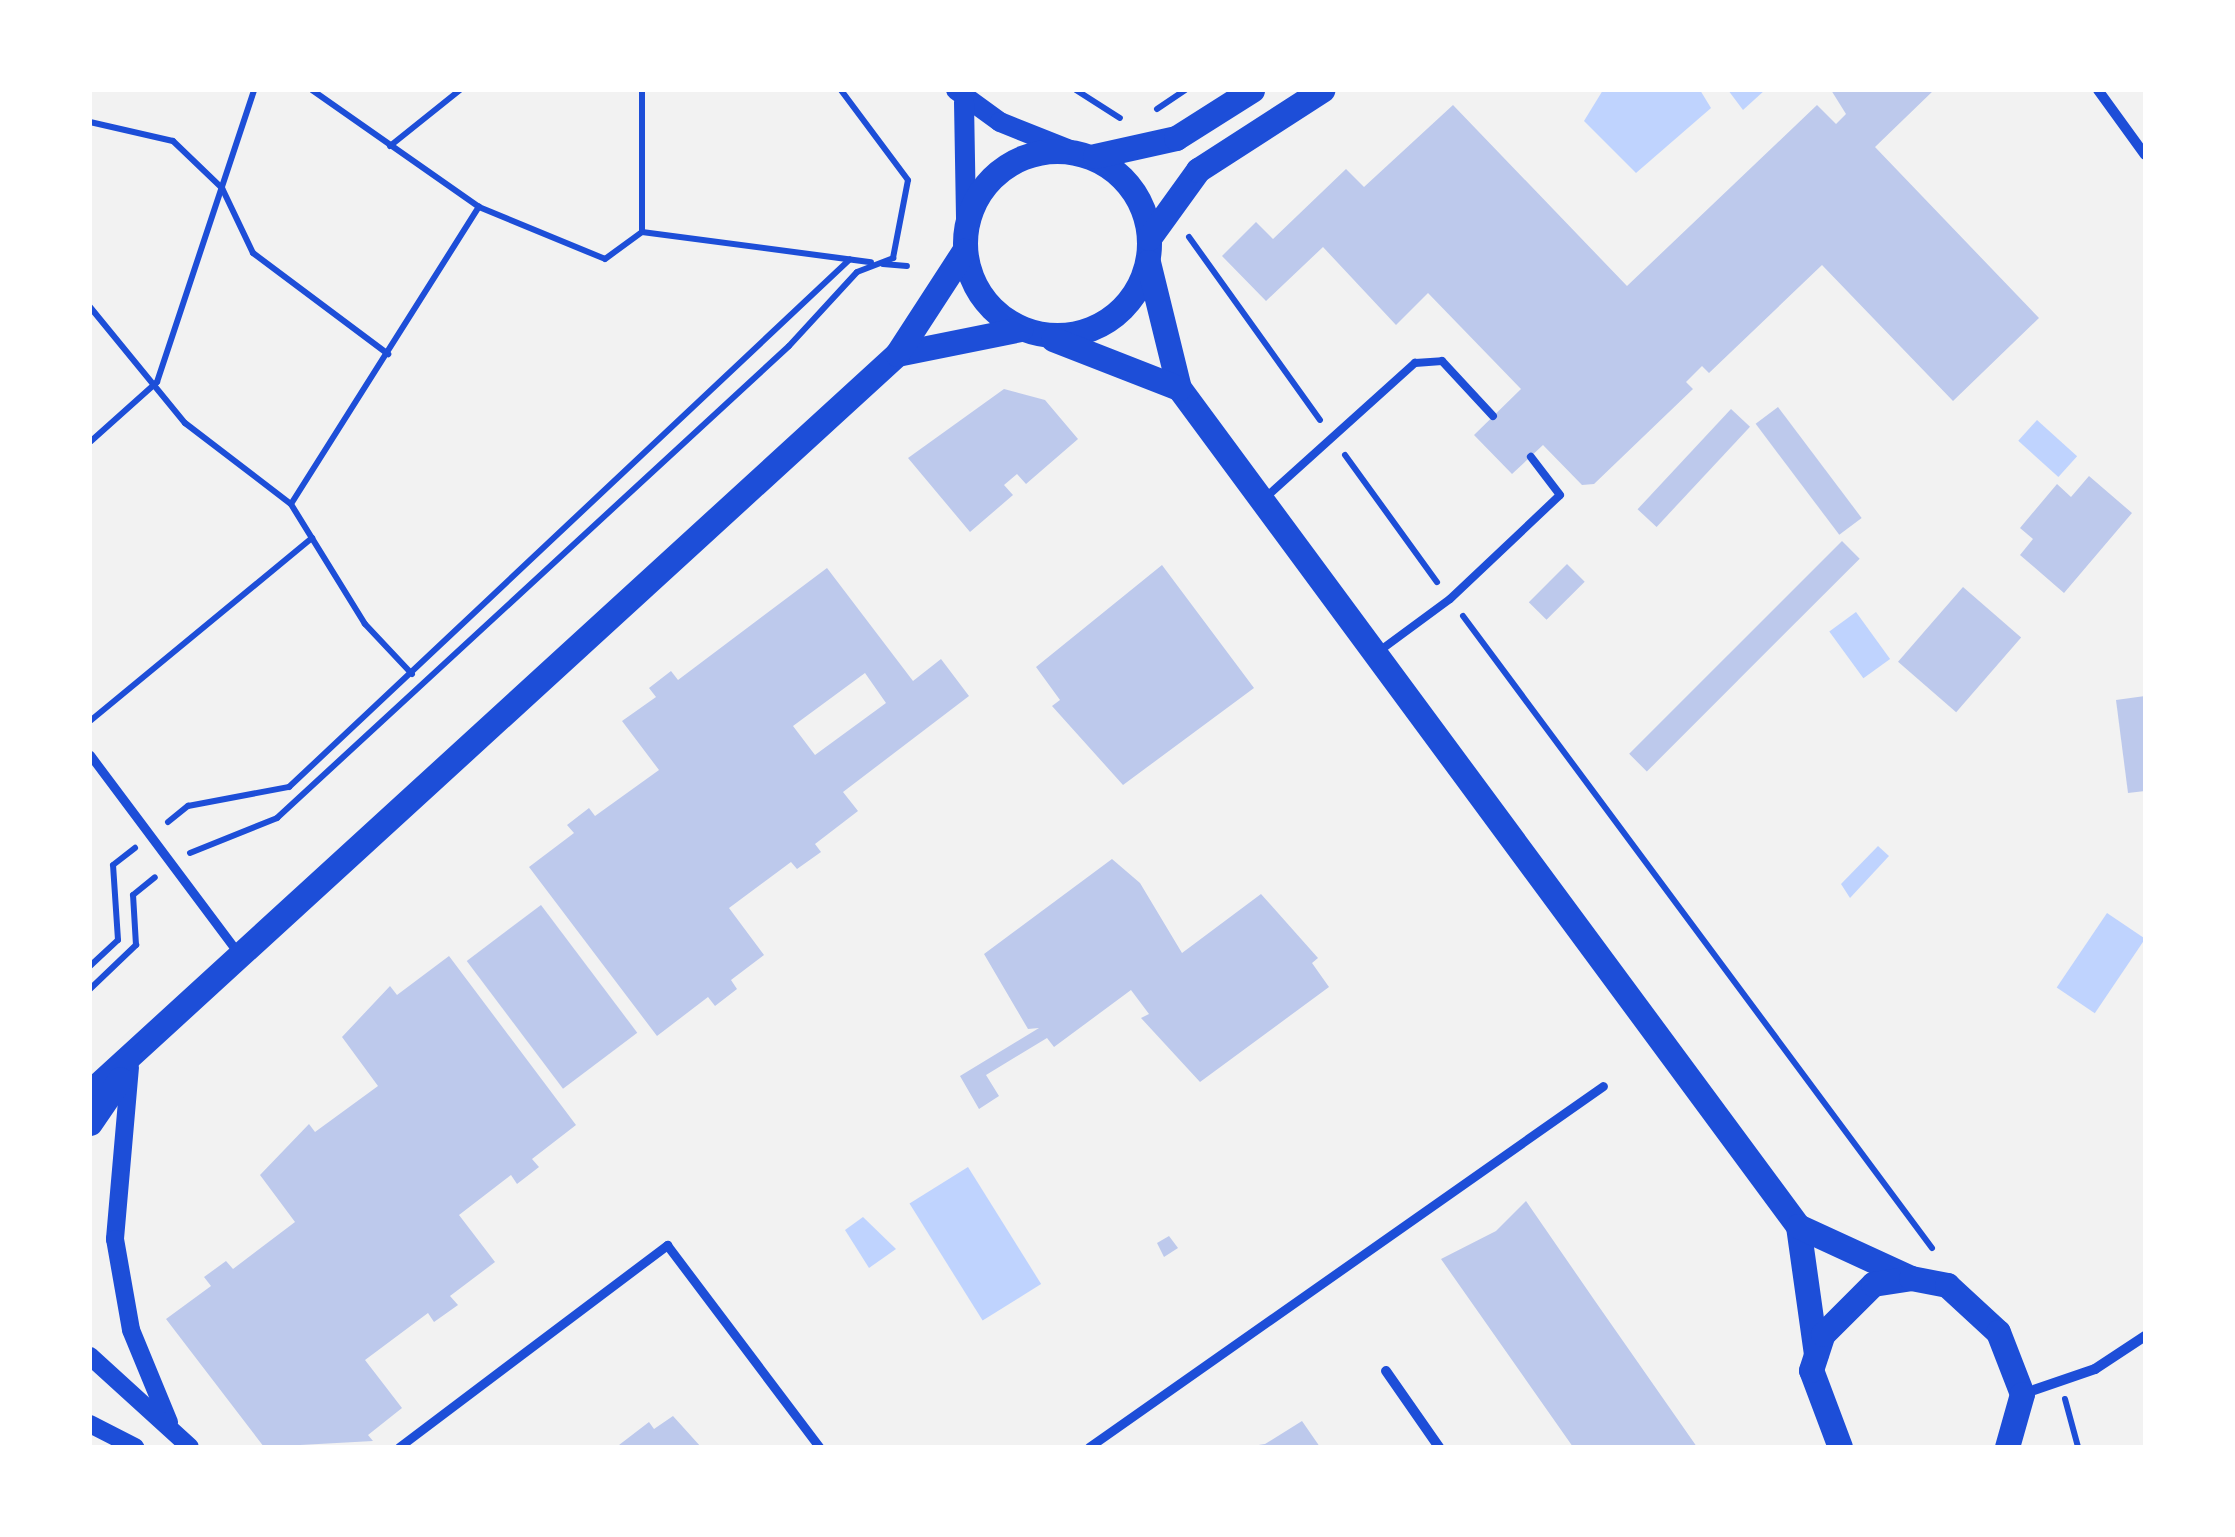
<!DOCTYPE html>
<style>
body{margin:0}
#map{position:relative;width:2235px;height:1537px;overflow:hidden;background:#f2f2f2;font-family:"PT Sans Narrow",sans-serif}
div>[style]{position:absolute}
.water>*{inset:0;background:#bfd3fe;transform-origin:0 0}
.building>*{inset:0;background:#bdc9ec;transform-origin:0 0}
.path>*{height:6px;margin:-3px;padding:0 3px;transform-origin:3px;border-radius:3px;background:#1d4ed8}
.service>*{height:8px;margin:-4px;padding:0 4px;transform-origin:4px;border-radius:4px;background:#1d4ed8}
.pedestrian>*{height:9px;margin:-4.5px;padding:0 4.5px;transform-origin:4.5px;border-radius:4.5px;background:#1d4ed8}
.minor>*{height:10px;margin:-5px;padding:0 5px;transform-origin:5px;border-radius:5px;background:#1d4ed8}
.tertiary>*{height:18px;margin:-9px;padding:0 9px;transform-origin:9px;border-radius:9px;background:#1d4ed8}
.secondary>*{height:20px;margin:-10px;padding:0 10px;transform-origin:10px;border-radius:10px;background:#1d4ed8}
.primary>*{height:25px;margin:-12.5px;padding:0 12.5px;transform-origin:12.5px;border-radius:12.5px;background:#1d4ed8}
.primary>.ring{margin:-12.5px;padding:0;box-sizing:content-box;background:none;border:25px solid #1d4ed8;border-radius:50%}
span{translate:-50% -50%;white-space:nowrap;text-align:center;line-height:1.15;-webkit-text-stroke:8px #fff;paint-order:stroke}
.frame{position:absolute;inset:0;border:92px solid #fff;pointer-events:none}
</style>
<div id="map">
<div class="water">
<i style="clip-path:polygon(1603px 90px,1700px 90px,1711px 108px,1636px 173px,1584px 121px)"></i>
<i style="clip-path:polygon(1728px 90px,1765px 90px,1743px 110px)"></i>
<i style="left:2037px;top:420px;width:54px;height:28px;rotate:42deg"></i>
<i style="left:1856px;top:612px;width:58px;height:33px;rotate:54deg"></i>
<i style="clip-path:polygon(1878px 846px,1889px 856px,1850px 898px,1841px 884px)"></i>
<i style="left:2107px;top:913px;width:46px;height:90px;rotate:34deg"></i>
<i style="left:968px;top:1167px;width:138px;height:69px;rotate:58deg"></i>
<i style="clip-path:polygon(863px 1217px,896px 1249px,869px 1268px,845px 1230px)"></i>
</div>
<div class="building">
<i style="clip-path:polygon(1831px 90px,1934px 90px,1875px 147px,2039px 318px,1953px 401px,1822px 265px,1709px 373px,1702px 366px,1686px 382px,1693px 389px,1594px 484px,1582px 485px,1543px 445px,1512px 474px,1474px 435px,1521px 389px,1428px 293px,1396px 325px,1323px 247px,1266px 301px,1222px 256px,1256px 222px,1273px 239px,1346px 169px,1364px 187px,1453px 105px,1627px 286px,1817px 105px,1836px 124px,1846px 114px)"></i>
<i style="clip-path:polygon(1004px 389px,1045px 400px,1078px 439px,1026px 484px,1017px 474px,1004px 485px,1013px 495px,970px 532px,908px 458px)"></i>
<i style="left:1778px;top:407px;width:139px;height:28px;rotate:53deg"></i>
<i style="left:1731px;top:409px;width:26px;height:137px;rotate:43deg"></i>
<i style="clip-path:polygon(2089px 476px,2132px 513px,2064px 593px,2020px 555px,2033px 539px,2020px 528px,2057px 484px,2071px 497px)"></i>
<i style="left:1842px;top:541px;width:25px;height:301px;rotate:45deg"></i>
<i style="left:1567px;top:564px;width:25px;height:54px;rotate:45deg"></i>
<i style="clip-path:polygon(1162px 565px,1254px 688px,1123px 785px,1052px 706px,1060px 700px,1036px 667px)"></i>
<i style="clip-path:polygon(evenodd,827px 568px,913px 681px,941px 659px,969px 696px,843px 792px,858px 811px,815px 844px,821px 852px,797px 869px,791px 862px,729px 908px,764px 955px,731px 980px,737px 989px,715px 1006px,708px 997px,657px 1036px,529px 867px,574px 833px,567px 825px,589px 808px,595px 816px,659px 770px,622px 721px,656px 697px,649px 688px,671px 671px,678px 680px,827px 568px,865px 673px,886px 703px,815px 755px,793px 726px,865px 673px)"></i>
<i style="left:1963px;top:587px;width:77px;height:99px;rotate:41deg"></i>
<i style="clip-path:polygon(2145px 696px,2145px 791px,2128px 793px,2116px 700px)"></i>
<i style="clip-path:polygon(1112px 859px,1140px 883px,1182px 953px,1261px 894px,1318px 958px,1312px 963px,1329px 987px,1200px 1082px,1141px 1018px,1149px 1014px,1131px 990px,1054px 1047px,1047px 1038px,986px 1075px,999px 1096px,979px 1109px,960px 1076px,1039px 1028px,1028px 1029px,984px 954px)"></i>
<i style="left:541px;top:905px;width:160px;height:93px;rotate:53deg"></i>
<i style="clip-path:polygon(449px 956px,576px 1125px,532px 1159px,539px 1167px,517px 1184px,511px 1175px,459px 1215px,495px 1262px,450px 1296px,458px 1305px,434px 1322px,428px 1313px,365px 1360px,402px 1408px,368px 1435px,373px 1441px,264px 1447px,166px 1319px,211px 1286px,204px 1277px,226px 1261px,233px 1269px,295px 1222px,260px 1175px,309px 1124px,315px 1132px,378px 1086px,342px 1037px,390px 986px,397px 995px)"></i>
<i style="clip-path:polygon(1526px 1201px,1595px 1301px,1697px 1447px,1573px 1447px,1441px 1259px,1496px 1231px)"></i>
<i style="clip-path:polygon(1169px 1236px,1178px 1248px,1164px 1257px,1157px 1243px)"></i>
<i style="clip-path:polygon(673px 1416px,701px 1447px,619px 1445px,649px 1422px,654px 1429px)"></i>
<i style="clip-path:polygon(1302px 1421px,1320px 1447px,1245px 1447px,1265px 1444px)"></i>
</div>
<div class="path">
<i style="left:312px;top:90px;width:204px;rotate:35deg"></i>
<i style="left:479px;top:207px;width:136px;rotate:22.4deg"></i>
<i style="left:605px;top:259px;width:46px;rotate:-36.1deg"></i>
<i style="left:642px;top:232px;width:231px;rotate:7.5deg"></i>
<i style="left:642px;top:90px;width:142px;rotate:90deg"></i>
<i style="left:1076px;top:90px;width:52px;rotate:32.5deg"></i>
<i style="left:1157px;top:109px;width:34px;rotate:-34deg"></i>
<i style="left:90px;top:122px;width:85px;rotate:12.9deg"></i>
<i style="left:173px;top:141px;width:68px;rotate:43.8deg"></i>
<i style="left:222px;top:188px;width:72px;rotate:64.5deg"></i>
<i style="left:253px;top:253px;width:169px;rotate:36.8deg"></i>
<i style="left:390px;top:146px;width:90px;rotate:-38.7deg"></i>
<i style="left:1189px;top:237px;width:225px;rotate:54.4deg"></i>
<i style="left:883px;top:264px;width:24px;rotate:5deg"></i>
<i style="left:90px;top:307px;width:150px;rotate:50.7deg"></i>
<i style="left:185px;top:423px;width:133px;rotate:37.4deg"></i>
<i style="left:90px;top:442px;width:90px;rotate:-41.8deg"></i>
<i style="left:157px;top:382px;width:308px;rotate:-71.6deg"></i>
<i style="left:1345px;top:455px;width:157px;rotate:54.1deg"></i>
<i style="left:1463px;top:616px;width:787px;rotate:53.42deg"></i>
<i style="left:412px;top:674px;width:69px;rotate:-133.2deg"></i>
<i style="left:365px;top:624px;width:141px;rotate:-121.7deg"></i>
<i style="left:291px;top:504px;width:352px;rotate:-57.7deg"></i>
<i style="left:90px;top:721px;width:288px;rotate:-39.5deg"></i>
<i style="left:168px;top:822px;width:26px;rotate:-39deg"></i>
<i style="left:188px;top:806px;width:103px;rotate:-10.7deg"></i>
<i style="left:289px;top:787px;width:770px;rotate:-43.26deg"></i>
<i style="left:190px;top:853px;width:94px;rotate:-21.9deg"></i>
<i style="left:277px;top:818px;width:696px;rotate:-42.67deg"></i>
<i style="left:789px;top:346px;width:100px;rotate:-47.4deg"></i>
<i style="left:857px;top:272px;width:39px;rotate:-21deg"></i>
<i style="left:893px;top:258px;width:79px;rotate:-79.1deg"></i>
<i style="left:908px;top:180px;width:112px;rotate:-126.7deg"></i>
<i style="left:90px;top:966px;width:38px;rotate:-43deg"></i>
<i style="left:118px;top:940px;width:75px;rotate:-93.8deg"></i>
<i style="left:113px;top:865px;width:28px;rotate:-38deg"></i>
<i style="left:90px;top:989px;width:64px;rotate:-43.7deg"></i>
<i style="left:136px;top:945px;width:50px;rotate:-93.4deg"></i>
<i style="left:133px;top:895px;width:28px;rotate:-39deg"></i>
<i style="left:2065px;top:1399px;width:50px;rotate:74.8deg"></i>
</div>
<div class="service">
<i style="left:1265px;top:498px;width:202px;rotate:-42deg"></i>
<i style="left:1415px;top:363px;width:27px;rotate:-4deg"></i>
<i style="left:1442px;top:361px;width:75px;rotate:47.2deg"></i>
<i style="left:1378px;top:652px;width:89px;rotate:-36.4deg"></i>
<i style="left:1450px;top:599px;width:151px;rotate:-43.4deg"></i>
<i style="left:1560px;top:495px;width:48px;rotate:-127.3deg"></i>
</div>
<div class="pedestrian">
<i style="left:90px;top:755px;width:247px;rotate:53.2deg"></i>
<i style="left:399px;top:1447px;width:336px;rotate:-37deg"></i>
<i style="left:667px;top:1245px;width:253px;rotate:53deg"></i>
<i style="left:1089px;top:1447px;width:628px;rotate:-35.08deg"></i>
</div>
<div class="minor">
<i style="left:2098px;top:90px;width:80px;rotate:54.1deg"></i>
<i style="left:1386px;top:1371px;width:93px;rotate:55.1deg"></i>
<i style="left:2025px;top:1393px;width:74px;rotate:-18.9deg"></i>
<i style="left:2095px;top:1369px;width:60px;rotate:-33.4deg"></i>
</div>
<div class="tertiary">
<i style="left:130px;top:1067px;width:173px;rotate:95deg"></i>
<i style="left:115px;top:1239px;width:92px;rotate:80deg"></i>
<i style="left:131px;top:1330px;width:100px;rotate:67.6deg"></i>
<i style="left:90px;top:1356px;width:135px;rotate:42.3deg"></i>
<i style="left:90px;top:1424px;width:51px;rotate:27.1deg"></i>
</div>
<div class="secondary">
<i style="left:956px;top:90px;width:54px;rotate:36deg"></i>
<i style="left:1000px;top:122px;width:75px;rotate:21.8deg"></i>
<i style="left:964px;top:102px;width:118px;rotate:89deg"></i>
</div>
<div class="primary">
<i class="ring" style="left:965px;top:151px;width:159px;height:159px"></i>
<i style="left:1095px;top:156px;width:83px;rotate:-12.5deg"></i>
<i style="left:1176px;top:138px;width:90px;rotate:-32.3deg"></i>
<i style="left:1149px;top:238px;width:84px;rotate:-54.2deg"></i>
<i style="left:1198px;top:170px;width:148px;rotate:-32.8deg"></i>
<i style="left:1148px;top:262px;width:130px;rotate:76.2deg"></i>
<i style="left:1179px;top:388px;width:1042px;rotate:53.55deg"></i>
<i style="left:1798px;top:1226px;width:129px;rotate:82deg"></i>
<i style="left:1053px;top:339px;width:135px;rotate:21.3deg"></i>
<i style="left:897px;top:354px;width:126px;rotate:-11.4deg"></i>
<i style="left:90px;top:1092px;width:1094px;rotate:-42.44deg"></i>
<i style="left:897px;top:354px;width:123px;rotate:-57deg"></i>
<i style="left:90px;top:1123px;width:53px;rotate:-55.7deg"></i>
<i style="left:1798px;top:1226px;width:124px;rotate:24.7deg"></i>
<i style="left:1840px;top:1447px;width:82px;rotate:-110.6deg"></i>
<i style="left:1811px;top:1370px;width:38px;rotate:-72deg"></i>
<i style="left:1823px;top:1334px;width:71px;rotate:-45deg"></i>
<i style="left:1873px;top:1284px;width:38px;rotate:-9deg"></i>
<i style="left:1911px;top:1278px;width:37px;rotate:11deg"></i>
<i style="left:1947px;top:1285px;width:69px;rotate:42.7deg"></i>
<i style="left:1998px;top:1332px;width:66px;rotate:68.8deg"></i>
<i style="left:2022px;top:1394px;width:55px;rotate:105.8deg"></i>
</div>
<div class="frame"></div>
</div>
